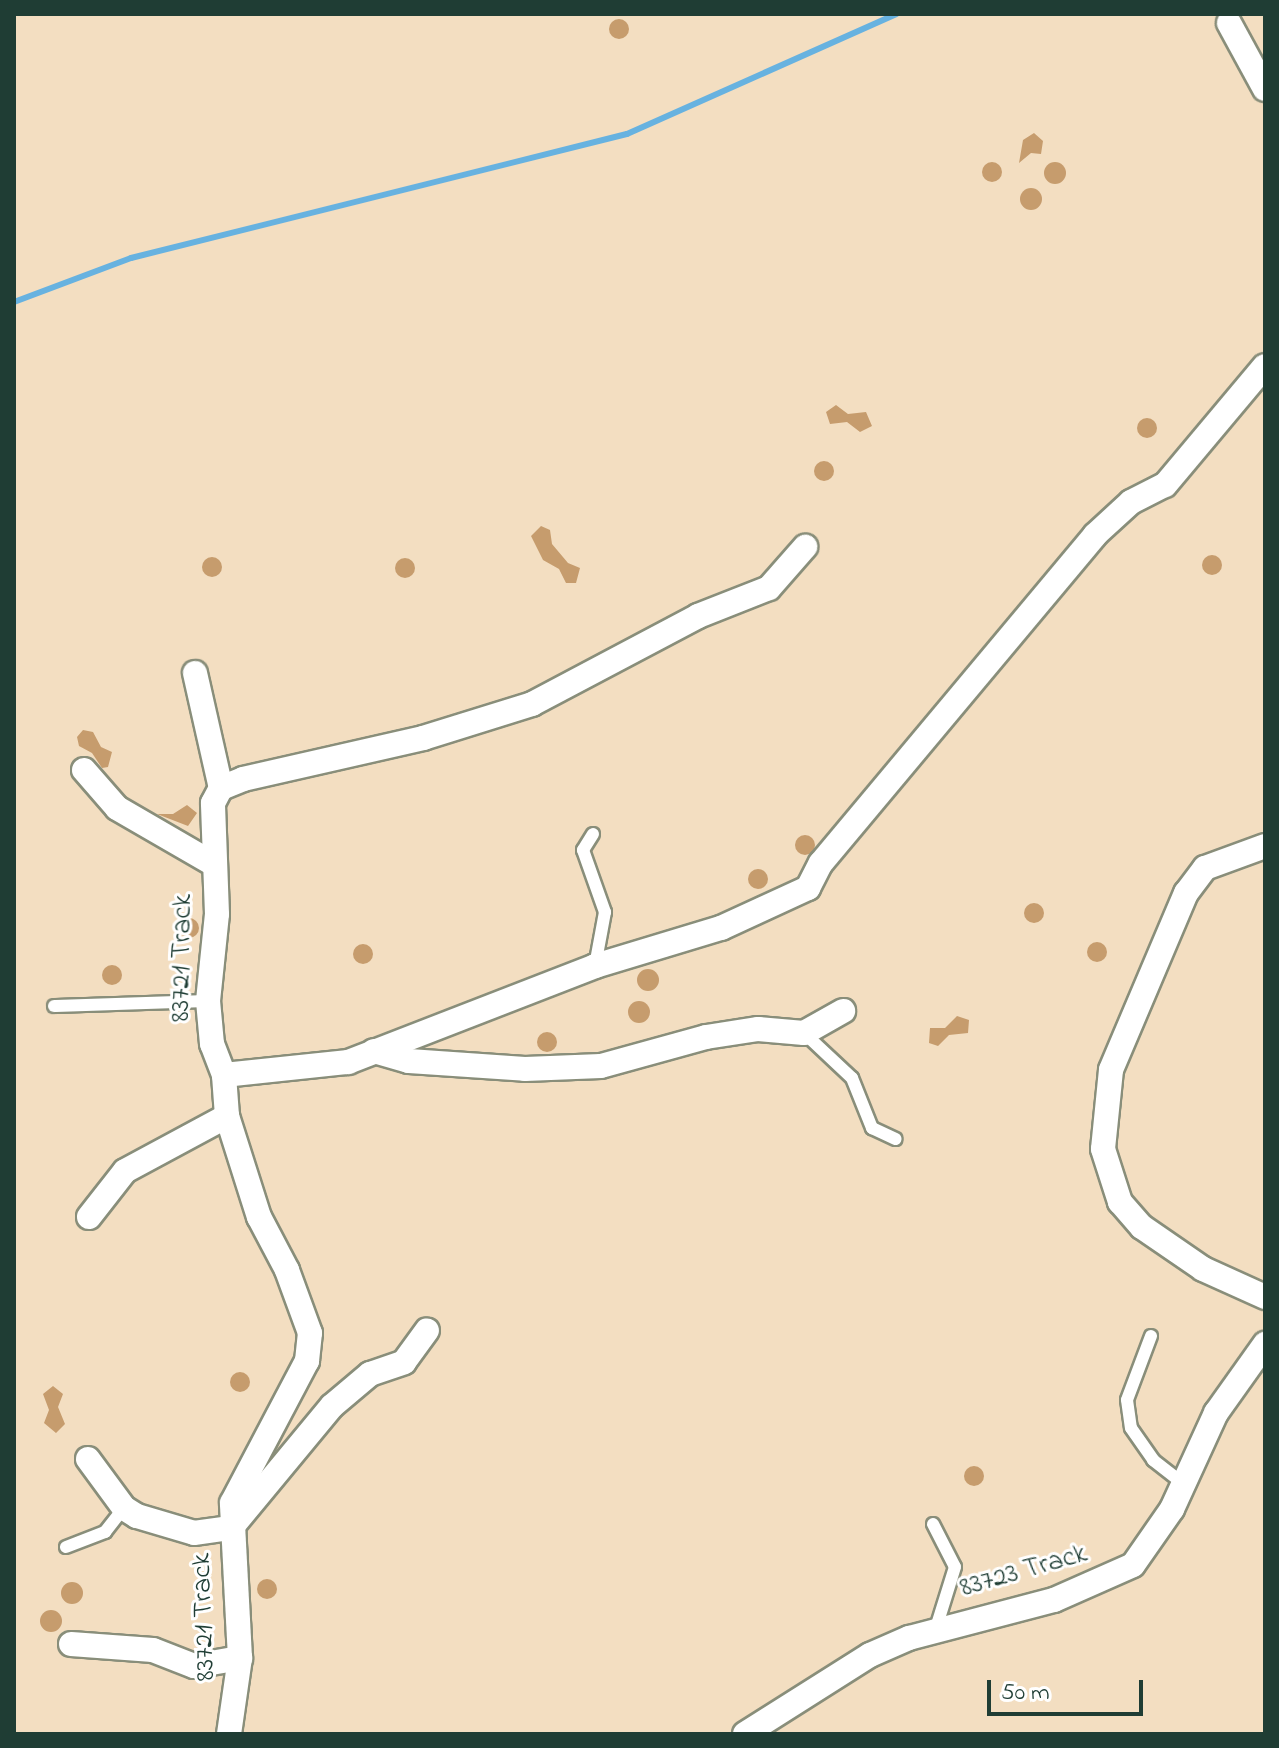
<!DOCTYPE html>
<style>
body{margin:0}
#map{position:relative;width:1279px;height:1748px;overflow:hidden;background:#f3dec1;font-family:"Indie Flower",sans-serif}
div>[style]{position:absolute}
.stream>*{height:6px;margin:-3px;padding:0 3px;transform-origin:3px;border-radius:3px;background:#67b2e0}
.building>*{inset:0;background:#c69c6d}
.round{border-radius:50%}
.roads{filter:drop-shadow(2px 0 #898e7a) drop-shadow(-2px 0 #898e7a) drop-shadow(0 2px #898e7a) drop-shadow(0 -2px #898e7a)}
.lane>*{height:12px;margin:-6px;padding:0 6px;transform-origin:6px;border-radius:6px;background:#fff}
.street>*{height:24px;margin:-12px;padding:0 12px;transform-origin:12px;border-radius:12px;background:#fff}
span{translate:-50% -50%;white-space:nowrap;text-align:center;line-height:1.15;-webkit-text-stroke:6px #fff;paint-order:stroke}
.street-label{font-size:28px;color:#1f3d34}
.frame{position:absolute;inset:0;border:16px solid #1f3d34;pointer-events:none}
.scale{position:absolute;left:987px;top:1680px;width:156px;height:36px;box-sizing:border-box;border:4px solid #1f3d34;border-top:0;padding-left:10px;font-size:24px;line-height:28px;white-space:nowrap;color:#1f3d34;-webkit-text-stroke:6px #fff;paint-order:stroke}
</style>
<div id="map">
<div class="stream">
<i style="left:14px;top:302px;width:125px;rotate:-20.6deg"></i>
<i style="left:131px;top:258px;width:511px;rotate:-14.04deg"></i>
<i style="left:627px;top:134px;width:295px;rotate:-24deg"></i>
</div>
<div class="building">
<i class="round" style="left:609px;top:19px;width:20px;height:20px"></i>
<i style="clip-path:polygon(1034px 133px,1043px 141px,1041px 154px,1031px 153px,1019px 163px,1023px 140px)"></i>
<i class="round" style="left:982px;top:162px;width:20px;height:20px"></i>
<i class="round" style="left:1044px;top:162px;width:22px;height:22px"></i>
<i class="round" style="left:1020px;top:188px;width:22px;height:22px"></i>
<i style="clip-path:polygon(836px 405px,848px 414px,866px 412px,872px 426px,860px 432px,847px 422px,830px 424px,826px 412px)"></i>
<i class="round" style="left:1137px;top:418px;width:20px;height:20px"></i>
<i class="round" style="left:814px;top:461px;width:20px;height:20px"></i>
<i style="clip-path:polygon(541px 526px,550px 530px,552px 544px,568px 563px,580px 568px,576px 583px,566px 583px,559px 569px,543px 560px,531px 536px)"></i>
<i class="round" style="left:1202px;top:555px;width:20px;height:20px"></i>
<i class="round" style="left:202px;top:557px;width:20px;height:20px"></i>
<i class="round" style="left:395px;top:558px;width:20px;height:20px"></i>
<i style="clip-path:polygon(83px 730px,93px 732px,101px 747px,112px 752px,108px 767px,102px 768px,92px 753px,79px 746px,77px 737px)"></i>
<i style="clip-path:polygon(187px 805px,197px 813px,188px 826px,157px 814px,173px 814px)"></i>
<i class="round" style="left:795px;top:835px;width:20px;height:20px"></i>
<i class="round" style="left:748px;top:869px;width:20px;height:20px"></i>
<i class="round" style="left:1024px;top:903px;width:20px;height:20px"></i>
<i class="round" style="left:179px;top:918px;width:20px;height:20px"></i>
<i class="round" style="left:1087px;top:942px;width:20px;height:20px"></i>
<i class="round" style="left:353px;top:944px;width:20px;height:20px"></i>
<i class="round" style="left:102px;top:965px;width:20px;height:20px"></i>
<i class="round" style="left:637px;top:969px;width:22px;height:22px"></i>
<i class="round" style="left:628px;top:1001px;width:22px;height:22px"></i>
<i style="clip-path:polygon(957px 1016px,969px 1020px,968px 1033px,949px 1035px,938px 1046px,929px 1043px,930px 1028px,945px 1028px)"></i>
<i class="round" style="left:537px;top:1032px;width:20px;height:20px"></i>
<i class="round" style="left:230px;top:1372px;width:20px;height:20px"></i>
<i style="clip-path:polygon(53px 1386px,63px 1394px,58px 1407px,65px 1424px,56px 1433px,44px 1423px,49px 1410px,43px 1394px)"></i>
<i class="round" style="left:964px;top:1466px;width:20px;height:20px"></i>
<i class="round" style="left:257px;top:1579px;width:20px;height:20px"></i>
<i class="round" style="left:61px;top:1582px;width:22px;height:22px"></i>
<i class="round" style="left:40px;top:1610px;width:22px;height:22px"></i>
</div>
<div class="roads">
<div class="lane">
<i style="left:593px;top:834px;width:19px;rotate:122deg"></i>
<i style="left:583px;top:850px;width:66px;rotate:70.5deg"></i>
<i style="left:605px;top:912px;width:55px;rotate:100.5deg"></i>
<i style="left:54px;top:1006px;width:154px;rotate:-1.9deg"></i>
<i style="left:804px;top:1033px;width:66px;rotate:43.2deg"></i>
<i style="left:852px;top:1078px;width:54px;rotate:68.2deg"></i>
<i style="left:872px;top:1128px;width:26px;rotate:25deg"></i>
<i style="left:1151px;top:1336px;width:68px;rotate:110.6deg"></i>
<i style="left:1127px;top:1400px;width:28px;rotate:82deg"></i>
<i style="left:1131px;top:1428px;width:39px;rotate:55deg"></i>
<i style="left:1153px;top:1460px;width:37px;rotate:38deg"></i>
<i style="left:933px;top:1524px;width:48px;rotate:62.9deg"></i>
<i style="left:955px;top:1567px;width:64px;rotate:107.3deg"></i>
<i style="left:66px;top:1547px;width:42px;rotate:-21deg"></i>
<i style="left:105px;top:1532px;width:31px;rotate:-52deg"></i>
</div>
<div class="street">
<i style="left:1229px;top:23px;width:75px;rotate:61.4deg"></i>
<i style="left:195px;top:673px;width:118px;rotate:77.3deg"></i>
<i style="left:84px;top:770px;width:50px;rotate:49deg"></i>
<i style="left:117px;top:808px;width:110px;rotate:30.1deg"></i>
<i style="left:1265px;top:846px;width:64px;rotate:159.9deg"></i>
<i style="left:1205px;top:868px;width:31px;rotate:127deg"></i>
<i style="left:1186px;top:893px;width:192px;rotate:113deg"></i>
<i style="left:1111px;top:1070px;width:79px;rotate:95.8deg"></i>
<i style="left:1103px;top:1149px;width:56px;rotate:72.2deg"></i>
<i style="left:1120px;top:1202px;width:33px;rotate:49deg"></i>
<i style="left:1142px;top:1227px;width:74px;rotate:34.5deg"></i>
<i style="left:1203px;top:1269px;width:68px;rotate:24.3deg"></i>
<i style="left:374px;top:1051px;width:36px;rotate:16deg"></i>
<i style="left:409px;top:1061px;width:116px;rotate:3.9deg"></i>
<i style="left:525px;top:1069px;width:76px;rotate:-2.3deg"></i>
<i style="left:601px;top:1066px;width:109px;rotate:-15.4deg"></i>
<i style="left:706px;top:1037px;width:53px;rotate:-8.7deg"></i>
<i style="left:758px;top:1029px;width:46px;rotate:5deg"></i>
<i style="left:804px;top:1033px;width:45px;rotate:-29.4deg"></i>
<i style="left:224px;top:1075px;width:125px;rotate:-6deg"></i>
<i style="left:348px;top:1062px;width:265px;rotate:-21.2deg"></i>
<i style="left:595px;top:966px;width:132px;rotate:-16.8deg"></i>
<i style="left:721px;top:928px;width:96px;rotate:-24.7deg"></i>
<i style="left:808px;top:888px;width:28px;rotate:-63deg"></i>
<i style="left:821px;top:863px;width:427px;rotate:-50.1deg"></i>
<i style="left:1095px;top:535px;width:49px;rotate:-42.5deg"></i>
<i style="left:1131px;top:502px;width:38px;rotate:-27deg"></i>
<i style="left:1165px;top:485px;width:155px;rotate:-50deg"></i>
<i style="left:89px;top:1217px;width:58px;rotate:-52deg"></i>
<i style="left:125px;top:1171px;width:116px;rotate:-28.3deg"></i>
<i style="left:88px;top:1459px;width:61px;rotate:53.7deg"></i>
<i style="left:124px;top:1508px;width:15px;rotate:32deg"></i>
<i style="left:137px;top:1516px;width:59px;rotate:16.6deg"></i>
<i style="left:194px;top:1533px;width:37px;rotate:-8deg"></i>
<i style="left:231px;top:1528px;width:158px;rotate:-50.4deg"></i>
<i style="left:332px;top:1406px;width:50px;rotate:-40.1deg"></i>
<i style="left:370px;top:1374px;width:36px;rotate:-19deg"></i>
<i style="left:404px;top:1362px;width:39px;rotate:-54deg"></i>
<i style="left:71px;top:1644px;width:82px;rotate:4.2deg"></i>
<i style="left:153px;top:1650px;width:44px;rotate:21.3deg"></i>
<i style="left:194px;top:1666px;width:47px;rotate:-9.9deg"></i>
<i style="left:229px;top:1734px;width:77px;rotate:-81.8deg"></i>
<i style="left:240px;top:1658px;width:155px;rotate:-93deg"></i>
<i style="left:232px;top:1503px;width:161px;rotate:-62.2deg"></i>
<i style="left:307px;top:1361px;width:28px;rotate:-84deg"></i>
<i style="left:310px;top:1333px;width:67px;rotate:-110.1deg"></i>
<i style="left:287px;top:1270px;width:60px;rotate:-117.8deg"></i>
<i style="left:259px;top:1217px;width:106px;rotate:-107.6deg"></i>
<i style="left:227px;top:1116px;width:41px;rotate:-94.2deg"></i>
<i style="left:224px;top:1075px;width:33px;rotate:-111deg"></i>
<i style="left:212px;top:1044px;width:43px;rotate:-95.3deg"></i>
<i style="left:208px;top:1001px;width:87px;rotate:-84.1deg"></i>
<i style="left:217px;top:914px;width:111px;rotate:-92.1deg"></i>
<i style="left:213px;top:803px;width:17px;rotate:-62deg"></i>
<i style="left:221px;top:788px;width:24px;rotate:-22deg"></i>
<i style="left:243px;top:779px;width:185px;rotate:-12.8deg"></i>
<i style="left:423px;top:738px;width:114px;rotate:-17.3deg"></i>
<i style="left:532px;top:704px;width:188px;rotate:-27.9deg"></i>
<i style="left:698px;top:616px;width:76px;rotate:-21.5deg"></i>
<i style="left:769px;top:588px;width:55px;rotate:-48.7deg"></i>
<i style="left:745px;top:1734px;width:148px;rotate:-32.3deg"></i>
<i style="left:870px;top:1655px;width:43px;rotate:-23.6deg"></i>
<i style="left:909px;top:1638px;width:150px;rotate:-14.7deg"></i>
<i style="left:1054px;top:1600px;width:86px;rotate:-23.9deg"></i>
<i style="left:1133px;top:1565px;width:68px;rotate:-55.1deg"></i>
<i style="left:1172px;top:1509px;width:106px;rotate:-65.4deg"></i>
<i style="left:1216px;top:1413px;width:85px;rotate:-54.6deg"></i>
</div>
</div>
<div class="street-label">
<span style="left:183px;top:958px;rotate:-89deg">83721 Track</span>
<span style="left:1024px;top:1572px;rotate:-16deg">83723 Track</span>
<span style="left:205px;top:1617px;rotate:-92deg">83721 Track</span>
</div>
<div class="frame"></div>
<div class="scale">50 m</div>
</div>
